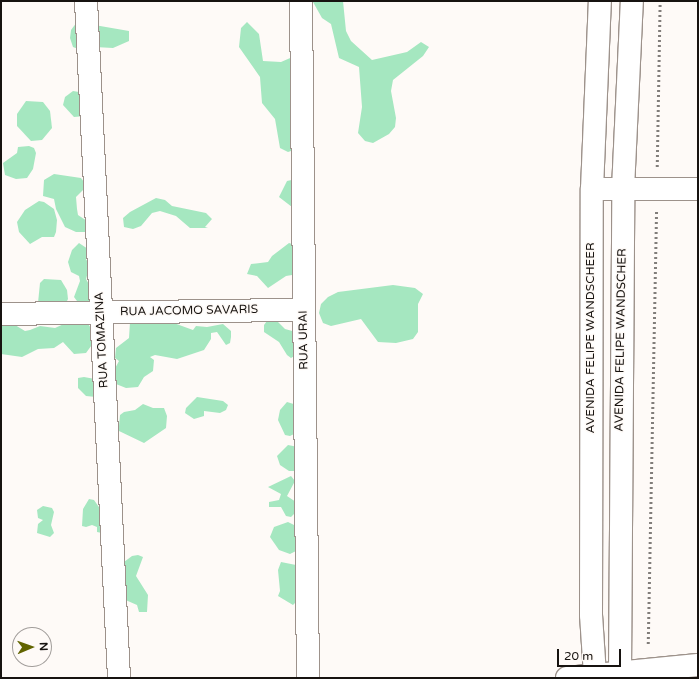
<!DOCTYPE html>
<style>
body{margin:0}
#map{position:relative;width:699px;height:679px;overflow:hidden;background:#fefaf7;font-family:"Varela Round",sans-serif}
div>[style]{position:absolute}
.green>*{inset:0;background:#a5e7c0}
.path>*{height:2.5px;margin-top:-1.25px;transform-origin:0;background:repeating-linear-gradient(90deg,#817d7a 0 2px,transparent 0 5px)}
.roads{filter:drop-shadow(1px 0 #9d928b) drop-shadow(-1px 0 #9d928b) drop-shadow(0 1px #9d928b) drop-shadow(0 -1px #9d928b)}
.street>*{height:22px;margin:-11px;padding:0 11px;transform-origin:11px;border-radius:11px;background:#fff}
.secondary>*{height:22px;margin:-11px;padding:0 11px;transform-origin:11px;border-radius:11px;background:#fff}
span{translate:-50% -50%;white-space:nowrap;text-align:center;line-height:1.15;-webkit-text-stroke:3px #fefaf7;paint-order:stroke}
.street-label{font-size:12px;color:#171310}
.frame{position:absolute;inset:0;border:2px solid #171310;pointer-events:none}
.north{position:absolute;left:12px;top:627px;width:40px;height:40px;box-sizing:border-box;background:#fefaf7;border:1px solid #a29e9b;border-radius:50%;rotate:88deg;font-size:11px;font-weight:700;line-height:16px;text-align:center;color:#171310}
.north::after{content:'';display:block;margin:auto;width:14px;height:18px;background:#616400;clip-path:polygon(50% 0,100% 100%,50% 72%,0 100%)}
.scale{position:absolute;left:557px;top:649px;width:64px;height:18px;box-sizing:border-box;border:2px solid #171310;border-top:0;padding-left:5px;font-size:12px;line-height:14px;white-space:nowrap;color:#171310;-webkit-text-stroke:3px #fefaf7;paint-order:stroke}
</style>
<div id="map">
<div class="green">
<i style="clip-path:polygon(343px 1px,346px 31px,351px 41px,372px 60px,407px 52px,421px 42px,429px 47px,423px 56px,393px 80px,391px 91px,396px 118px,395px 127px,389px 134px,373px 143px,365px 141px,358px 133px,362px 107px,359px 67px,339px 58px,331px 24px,322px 18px,313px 2px)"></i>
<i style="clip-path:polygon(77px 22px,129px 31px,129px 41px,113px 48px,95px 47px,81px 50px,73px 47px,70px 38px,71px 30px)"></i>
<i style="clip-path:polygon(247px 22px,259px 34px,263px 61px,281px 62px,297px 55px,297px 149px,288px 152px,280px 148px,275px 119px,262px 103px,260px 77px,239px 47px,241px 28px)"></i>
<i style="clip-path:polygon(73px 91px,79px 92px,81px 96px,85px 116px,74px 117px,63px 105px,65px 97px)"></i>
<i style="clip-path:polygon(26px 101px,43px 102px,50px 111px,52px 128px,42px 140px,31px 141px,17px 126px,17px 114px)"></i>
<i style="clip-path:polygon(29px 146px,34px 148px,36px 153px,33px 169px,27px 178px,16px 179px,5px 175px,3px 163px,17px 153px,18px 147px)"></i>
<i style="clip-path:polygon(54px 174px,81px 178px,84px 182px,84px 189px,76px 197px,77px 209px,78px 215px,87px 221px,87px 232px,76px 232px,65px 227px,56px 209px,54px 199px,43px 196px,44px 180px)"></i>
<i style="clip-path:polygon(296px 179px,297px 230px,291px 225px,292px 207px,279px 197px,287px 181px)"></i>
<i style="clip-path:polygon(156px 198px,165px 200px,172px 206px,206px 213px,212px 219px,205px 227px,208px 228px,190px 228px,176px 216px,160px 211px,152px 213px,141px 226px,133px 229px,124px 227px,123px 218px,130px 212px)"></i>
<i style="clip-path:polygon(39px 201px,44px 202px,54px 209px,57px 220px,56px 232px,54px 237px,42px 237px,30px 244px,19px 232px,17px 222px,25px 210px)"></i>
<i style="clip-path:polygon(79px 243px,88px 249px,86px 260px,91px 262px,86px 279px,91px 288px,92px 305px,80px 305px,74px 297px,80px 281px,79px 276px,71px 272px,68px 262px,72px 250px)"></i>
<i style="clip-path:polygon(289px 243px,295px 245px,298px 274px,286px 276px,268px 288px,257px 276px,247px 274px,251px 264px,268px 262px,272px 256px)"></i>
<i style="clip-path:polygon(44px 279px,61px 280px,67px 290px,68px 299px,65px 305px,38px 303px,40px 283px)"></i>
<i style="clip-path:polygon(393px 285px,415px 288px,423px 294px,418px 304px,418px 332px,413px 339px,396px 343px,378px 342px,361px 319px,331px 326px,323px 323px,319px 313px,321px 304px,328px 297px,338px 292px)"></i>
<i style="clip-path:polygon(86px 321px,93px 331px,94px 342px,86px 353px,74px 354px,63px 342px,54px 348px,38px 349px,22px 357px,1px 354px,1px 325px,15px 325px,25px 331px,30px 330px,40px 326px,55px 328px,66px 323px)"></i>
<i style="clip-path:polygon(267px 321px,277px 321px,285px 329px,296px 332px,296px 355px,291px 358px,287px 355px,279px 342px,264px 332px,264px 325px)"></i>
<i style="clip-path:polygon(130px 322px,171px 322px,193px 330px,196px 326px,207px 327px,223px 324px,231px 331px,231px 337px,230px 343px,226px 345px,217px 332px,211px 333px,211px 339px,204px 350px,177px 359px,155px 355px,150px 357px,154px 360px,153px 371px,144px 377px,138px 387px,126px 388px,116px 384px,112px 374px,119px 361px,115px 358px,116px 348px,129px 338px)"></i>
<i style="clip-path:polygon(84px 377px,95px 379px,96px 397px,86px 396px,78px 388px,78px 378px)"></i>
<i style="clip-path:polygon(197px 397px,223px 401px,228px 405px,226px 410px,220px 413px,204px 411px,204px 416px,194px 419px,185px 413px,186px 408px)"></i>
<i style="clip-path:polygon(287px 402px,297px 405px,296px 433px,290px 436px,285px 435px,278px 420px,280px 410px)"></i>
<i style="clip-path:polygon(143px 404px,153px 408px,164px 408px,167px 416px,166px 428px,144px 443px,119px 431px,119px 426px,120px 415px,124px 412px,135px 410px)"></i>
<i style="clip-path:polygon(288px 445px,298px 447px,300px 469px,294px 471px,289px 471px,280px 465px,277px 456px)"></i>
<i style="clip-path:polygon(291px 476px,295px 481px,287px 496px,296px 502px,295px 513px,291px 517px,286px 516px,281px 507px,269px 507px,269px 502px,279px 500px,281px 494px,268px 487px)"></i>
<i style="clip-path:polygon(89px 499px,94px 500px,101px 510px,102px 533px,97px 532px,97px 527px,92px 525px,86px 527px,82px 526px,83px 509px)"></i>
<i style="clip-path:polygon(43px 506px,52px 508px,54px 512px,51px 525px,54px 533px,50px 537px,37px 533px,38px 524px,43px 520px,38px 518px,37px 510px)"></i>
<i style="clip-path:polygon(288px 522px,298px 527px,300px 549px,290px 554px,279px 550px,270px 537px,274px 527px)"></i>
<i style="clip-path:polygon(138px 555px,143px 557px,136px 576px,148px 595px,147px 612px,139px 612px,137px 605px,121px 598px,124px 562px,132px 556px)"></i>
<i style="clip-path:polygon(281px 562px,296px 565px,297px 601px,293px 605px,278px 596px,280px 591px,278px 570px)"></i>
</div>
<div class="path">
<i style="left:657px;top:167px;width:166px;rotate:-89deg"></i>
<i style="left:648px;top:644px;width:434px;rotate:-88.9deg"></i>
</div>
<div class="roads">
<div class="street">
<i style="left:86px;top:1px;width:678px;rotate:87.21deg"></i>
<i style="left:301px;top:1px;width:677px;rotate:89.41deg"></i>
<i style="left:592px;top:189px;width:106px"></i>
<i style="left:1px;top:314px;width:303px;rotate:-0.8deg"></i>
<i style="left:567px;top:678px;width:28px;rotate:-6deg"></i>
</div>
<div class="secondary">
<i style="left:606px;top:674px;width:92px;rotate:-5.6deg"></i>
<i style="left:595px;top:675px;width:60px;rotate:-93.8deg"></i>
<i style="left:591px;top:615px;width:426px;rotate:-89.9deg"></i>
<i style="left:592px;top:189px;width:188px;rotate:-87.6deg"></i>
<i style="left:617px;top:678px;width:7px;rotate:-63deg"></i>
<i style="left:620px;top:672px;width:483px;rotate:-89.6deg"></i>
<i style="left:623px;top:189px;width:188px;rotate:-87.3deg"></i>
</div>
</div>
<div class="street-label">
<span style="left:189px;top:311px;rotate:-1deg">RUA JACOMO SAVARIS</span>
<span style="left:591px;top:338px;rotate:-90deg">AVENIDA FELIPE WANDSCHEER</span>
<span style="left:102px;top:340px;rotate:-93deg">RUA TOMAZINA</span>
<span style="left:304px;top:340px;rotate:-91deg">RUA URAI</span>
<span style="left:621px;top:340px;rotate:-89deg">AVENIDA FELIPE WANDSCHER</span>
</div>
<div class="frame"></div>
<div class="north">N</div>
<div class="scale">20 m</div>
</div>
